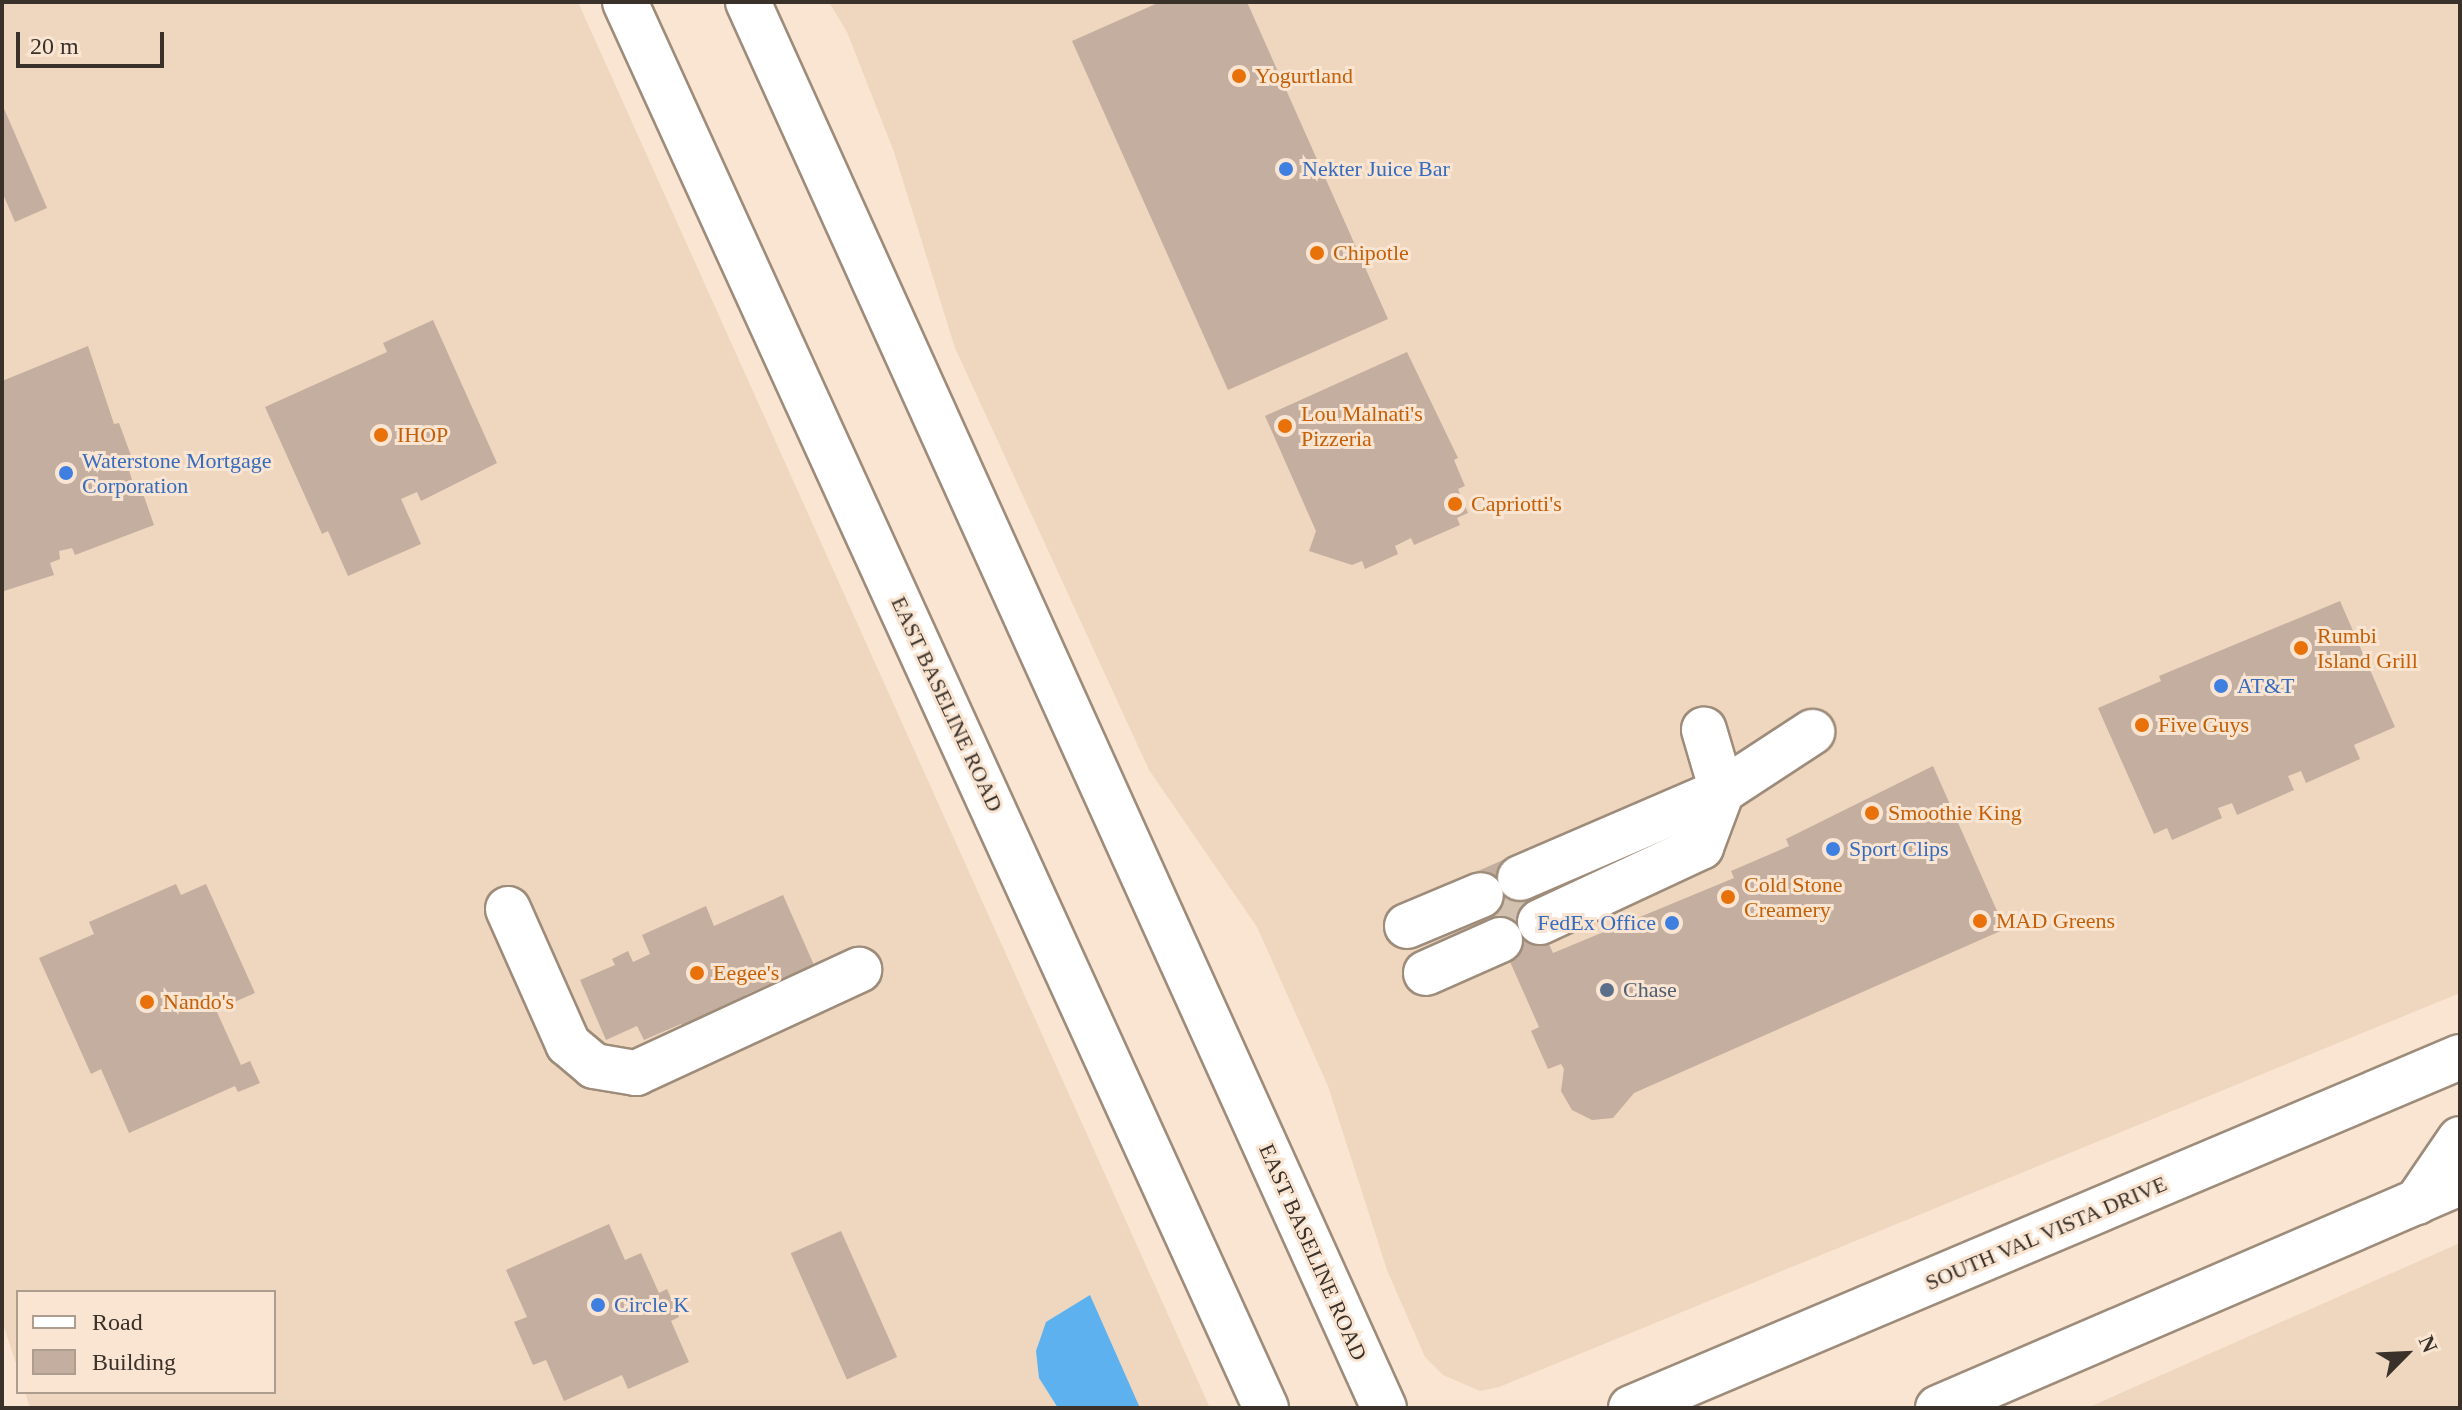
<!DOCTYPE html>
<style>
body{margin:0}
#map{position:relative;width:2462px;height:1410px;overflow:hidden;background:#f9e5d2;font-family:"Times New Roman",serif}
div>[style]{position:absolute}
.built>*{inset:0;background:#efd6bf}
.water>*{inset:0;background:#5eb1ef}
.building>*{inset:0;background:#c4ae9f;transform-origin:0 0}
.minor-tunnel>*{height:44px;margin-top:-22px;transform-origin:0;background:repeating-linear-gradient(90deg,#d3c1b0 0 44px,transparent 0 66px)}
.roads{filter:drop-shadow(2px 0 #9e8c7b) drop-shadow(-2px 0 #9e8c7b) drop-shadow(0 2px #9e8c7b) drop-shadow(0 -2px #9e8c7b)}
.minor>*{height:44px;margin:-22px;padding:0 22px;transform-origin:22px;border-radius:22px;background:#fff}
.major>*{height:44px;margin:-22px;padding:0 22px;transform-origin:22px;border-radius:22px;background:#fff}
.dots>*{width:22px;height:22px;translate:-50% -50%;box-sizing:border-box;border:4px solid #f9e5d2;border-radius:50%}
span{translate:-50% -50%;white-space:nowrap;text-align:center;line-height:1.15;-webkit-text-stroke:6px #f9e5d2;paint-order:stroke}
.food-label{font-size:22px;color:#c56008}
.left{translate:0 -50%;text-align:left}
.shop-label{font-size:22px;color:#366cbe}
.right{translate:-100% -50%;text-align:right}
.street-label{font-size:22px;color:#39312a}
.service-label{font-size:22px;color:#4e5e75}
.frame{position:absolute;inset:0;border:4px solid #39312a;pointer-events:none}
.legend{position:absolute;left:16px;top:1290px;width:260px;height:104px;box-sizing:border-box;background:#f9e5d2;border:2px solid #ac9d8f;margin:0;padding:10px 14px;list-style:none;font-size:24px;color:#39312a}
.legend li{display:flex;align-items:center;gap:16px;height:40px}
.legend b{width:40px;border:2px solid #ac9d8f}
.north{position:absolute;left:2366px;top:1314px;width:80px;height:80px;-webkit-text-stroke:6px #f9e5d2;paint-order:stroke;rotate:66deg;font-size:22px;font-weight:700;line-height:32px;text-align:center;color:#39312a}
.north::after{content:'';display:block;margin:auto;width:28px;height:36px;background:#39312a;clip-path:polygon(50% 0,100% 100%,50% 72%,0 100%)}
.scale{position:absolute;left:16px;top:32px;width:148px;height:36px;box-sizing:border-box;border:4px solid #39312a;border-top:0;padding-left:10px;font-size:24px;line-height:28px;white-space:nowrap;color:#39312a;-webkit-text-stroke:6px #f9e5d2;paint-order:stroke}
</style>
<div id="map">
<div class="built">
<i style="clip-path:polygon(2px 2px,578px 2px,1210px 1408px,30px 1408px,25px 1392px,274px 1392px,274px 1292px,18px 1292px,18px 1370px,2px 1321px)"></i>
<i style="clip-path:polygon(829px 2px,2460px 2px,2460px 993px,1499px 1387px,1480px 1391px,1443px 1375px,1425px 1357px,1387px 1270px,1328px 1086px,1257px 927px,1149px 770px,955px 348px,894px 152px,847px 32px)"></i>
<i style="clip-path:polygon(2460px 1243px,2460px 1408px,2087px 1408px)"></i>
</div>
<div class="water">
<i style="clip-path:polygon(1090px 1295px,1140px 1408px,1058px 1408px,1039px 1378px,1036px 1351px,1046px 1322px)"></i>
</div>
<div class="building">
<i style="clip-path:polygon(1160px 2px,1247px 2px,1388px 319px,1228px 390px,1072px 41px)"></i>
<i style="clip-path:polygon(2px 104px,47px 208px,15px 222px,2px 192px)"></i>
<i style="clip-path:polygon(433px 320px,497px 463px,421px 501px,417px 492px,401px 499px,421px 544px,348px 576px,328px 531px,322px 534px,265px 407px,387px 352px,383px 343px)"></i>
<i style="clip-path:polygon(88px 346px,114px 424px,119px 423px,133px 461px,127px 464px,133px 483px,139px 482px,154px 525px,75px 555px,72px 548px,59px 551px,60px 559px,50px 563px,54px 575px,4px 591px,2px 381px)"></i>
<i style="clip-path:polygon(1407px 352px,1458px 458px,1454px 460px,1465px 486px,1458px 489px,1468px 513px,1457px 518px,1460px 525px,1414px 545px,1411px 538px,1395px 546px,1398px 554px,1365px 569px,1362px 561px,1352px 565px,1309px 551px,1316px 531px,1265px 416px)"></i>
<i style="clip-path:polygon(2340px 601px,2395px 727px,2354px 745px,2360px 759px,2306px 783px,2301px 771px,2288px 776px,2294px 790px,2237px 815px,2232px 803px,2218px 808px,2222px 818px,2172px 840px,2167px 828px,2154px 834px,2098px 708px,2161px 681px,2159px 676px)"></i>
<i style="clip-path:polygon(1933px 766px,2005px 929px,1634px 1093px,1613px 1118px,1592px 1120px,1572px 1110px,1561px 1091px,1564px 1069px,1561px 1064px,1548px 1069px,1531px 1031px,1539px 1027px,1471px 874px,1510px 857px,1553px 953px,1734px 878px,1731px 871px,1789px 846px,1786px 839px)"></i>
<i style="clip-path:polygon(176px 884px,181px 895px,206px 884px,255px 993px,216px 1010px,241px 1065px,250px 1061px,260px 1083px,238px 1092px,235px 1086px,129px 1133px,101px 1069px,91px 1074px,39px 958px,94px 934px,89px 922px)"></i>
<i style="clip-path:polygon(783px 895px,814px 965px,745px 995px,750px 1005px,686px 1033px,681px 1024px,644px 1040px,637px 1026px,606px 1040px,580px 980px,615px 965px,612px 959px,628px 951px,633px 962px,650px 954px,642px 935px,706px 906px,714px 926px)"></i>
<i style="clip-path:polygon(609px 1224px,625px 1260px,641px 1253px,659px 1293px,667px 1289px,679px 1317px,671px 1321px,689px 1362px,628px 1389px,622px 1375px,564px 1401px,546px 1360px,533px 1365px,514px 1322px,527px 1317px,506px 1270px)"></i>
<i style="left:841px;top:1231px;width:138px;height:55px;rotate:66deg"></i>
</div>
<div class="minor-tunnel">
<i style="left:1490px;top:919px;width:43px;rotate:-23deg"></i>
</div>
<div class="roads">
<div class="minor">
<i style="left:1520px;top:878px;width:220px;rotate:-23.3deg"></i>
<i style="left:1722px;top:791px;width:108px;rotate:-33.2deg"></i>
<i style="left:508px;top:909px;width:148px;rotate:66deg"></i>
<i style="left:568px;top:1044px;width:34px;rotate:40deg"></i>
<i style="left:594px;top:1066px;width:43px;rotate:9.5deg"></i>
<i style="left:636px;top:1073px;width:246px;rotate:-24.8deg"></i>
<i style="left:1540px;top:922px;width:178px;rotate:-25deg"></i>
<i style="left:1701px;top:847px;width:60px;rotate:-69.4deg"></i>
<i style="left:1722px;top:791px;width:64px;rotate:-106.4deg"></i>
<i style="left:1407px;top:926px;width:80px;rotate:-22.7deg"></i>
<i style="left:1426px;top:973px;width:81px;rotate:-24deg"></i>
</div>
<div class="major">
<i style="left:625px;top:2px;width:1545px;rotate:65.49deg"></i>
<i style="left:748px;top:2px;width:1543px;rotate:65.66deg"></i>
<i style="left:2417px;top:1202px;width:76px;rotate:-55.7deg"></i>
<i style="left:1631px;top:1408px;width:900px;rotate:-22.95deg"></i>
<i style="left:1938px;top:1408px;width:568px;rotate:-23.32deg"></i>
</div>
</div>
<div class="dots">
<i style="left:1239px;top:76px;background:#e8710a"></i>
<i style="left:1286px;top:169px;background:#3f7fe0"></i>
<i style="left:1317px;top:253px;background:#e8710a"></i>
<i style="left:1285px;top:426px;background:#e8710a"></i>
<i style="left:381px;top:435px;background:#e8710a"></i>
<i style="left:66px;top:473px;background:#3f7fe0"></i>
<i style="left:1455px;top:504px;background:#e8710a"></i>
<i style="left:2301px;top:648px;background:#e8710a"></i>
<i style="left:2221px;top:686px;background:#3f7fe0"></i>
<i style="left:2142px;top:725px;background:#e8710a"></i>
<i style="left:1872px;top:813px;background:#e8710a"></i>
<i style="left:1833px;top:849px;background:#3f7fe0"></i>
<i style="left:1728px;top:897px;background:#e8710a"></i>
<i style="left:1980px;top:921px;background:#e8710a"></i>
<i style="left:1672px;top:923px;background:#3f7fe0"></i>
<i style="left:697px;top:973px;background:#e8710a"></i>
<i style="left:1607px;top:990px;background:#5c6f8a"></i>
<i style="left:147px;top:1002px;background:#e8710a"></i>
<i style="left:598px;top:1305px;background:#3f7fe0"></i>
</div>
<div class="food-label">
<span class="left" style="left:1255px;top:76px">Yogurtland</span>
<span class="left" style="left:1333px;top:253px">Chipotle</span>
<span class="left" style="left:1301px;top:426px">Lou Malnati's<br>Pizzeria</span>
<span class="left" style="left:397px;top:435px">IHOP</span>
<span class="left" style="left:1471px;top:504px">Capriotti's</span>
<span class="left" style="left:2317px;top:648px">Rumbi<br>Island Grill</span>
<span class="left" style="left:2158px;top:725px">Five Guys</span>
<span class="left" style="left:1888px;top:813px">Smoothie King</span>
<span class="left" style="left:1744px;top:897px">Cold Stone<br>Creamery</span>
<span class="left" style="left:1996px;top:921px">MAD Greens</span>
<span class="left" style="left:713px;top:973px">Eegee's</span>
<span class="left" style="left:163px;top:1002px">Nando's</span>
</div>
<div class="shop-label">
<span class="left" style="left:1302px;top:169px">Nekter Juice Bar</span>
<span class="left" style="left:82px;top:473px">Waterstone Mortgage<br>Corporation</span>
<span class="left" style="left:2237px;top:686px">AT&amp;T</span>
<span class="left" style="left:1849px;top:849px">Sport Clips</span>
<span class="right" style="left:1656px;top:923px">FedEx Office</span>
<span class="left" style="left:614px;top:1305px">Circle K</span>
</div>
<div class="street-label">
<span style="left:947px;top:704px;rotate:65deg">EAST BASELINE ROAD</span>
<span style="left:2046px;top:1233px;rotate:-23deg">SOUTH VAL VISTA DRIVE</span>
<span style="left:1313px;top:1252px;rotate:66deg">EAST BASELINE ROAD</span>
</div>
<div class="service-label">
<span class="left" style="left:1623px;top:990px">Chase</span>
</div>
<div class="frame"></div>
<ul class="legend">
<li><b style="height:10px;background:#fff"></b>Road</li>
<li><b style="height:22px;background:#c4ae9f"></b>Building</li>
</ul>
<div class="north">N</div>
<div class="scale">20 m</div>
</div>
